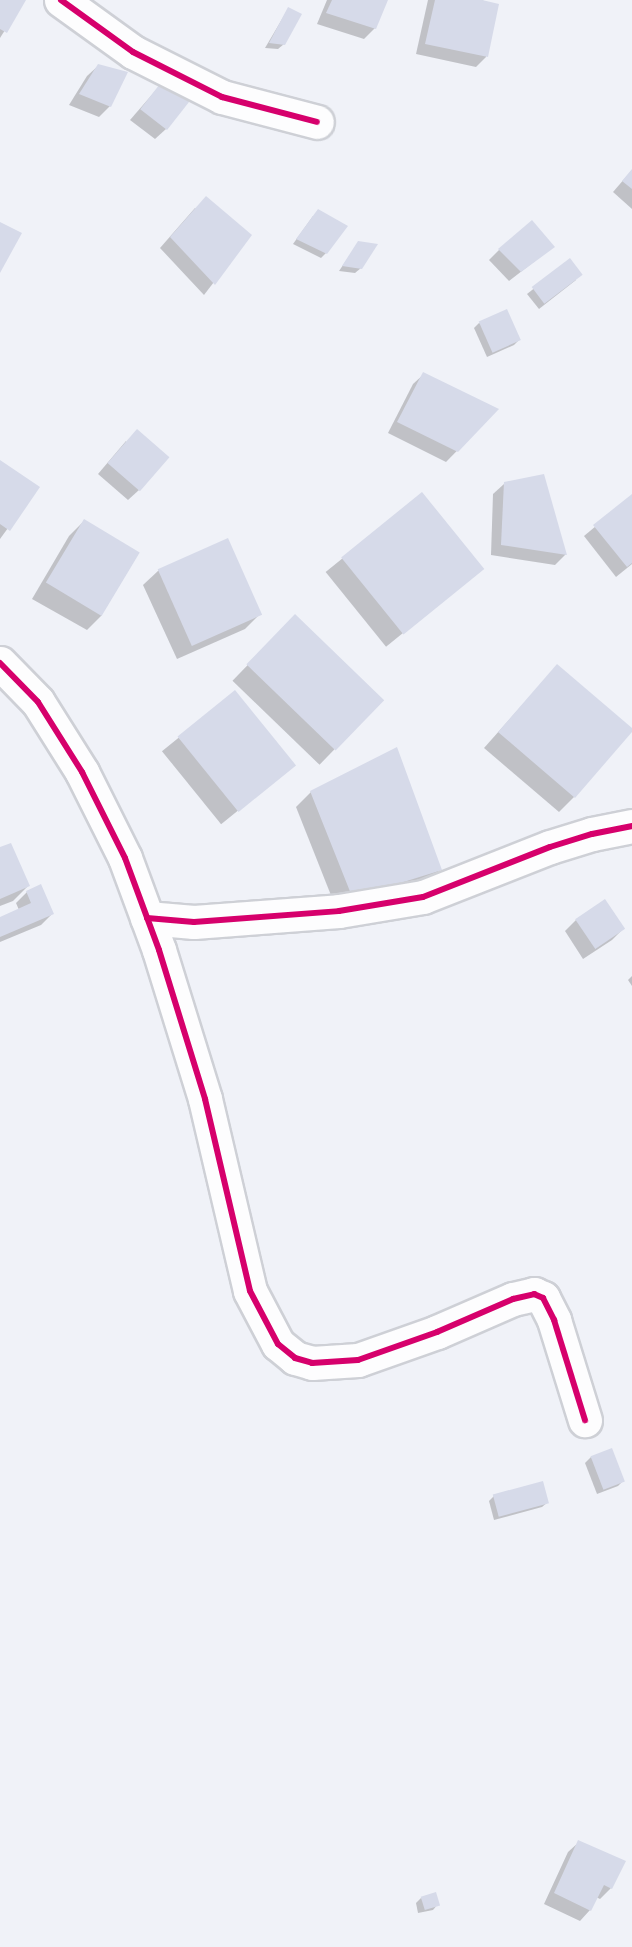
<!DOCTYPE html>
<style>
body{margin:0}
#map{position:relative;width:632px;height:1947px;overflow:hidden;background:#f0f2f8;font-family:"Open Sans",sans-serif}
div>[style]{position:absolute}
.shadow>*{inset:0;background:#0003;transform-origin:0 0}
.building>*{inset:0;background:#d6dae9;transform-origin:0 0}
.roads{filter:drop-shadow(2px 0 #ced0d6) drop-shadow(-2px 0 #ced0d6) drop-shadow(0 2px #ced0d6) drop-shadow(0 -2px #ced0d6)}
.minor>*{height:33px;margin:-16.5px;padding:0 16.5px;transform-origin:16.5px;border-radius:16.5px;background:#fdfdfe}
.cycleway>*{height:6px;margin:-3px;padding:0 3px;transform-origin:3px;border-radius:3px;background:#d6006c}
span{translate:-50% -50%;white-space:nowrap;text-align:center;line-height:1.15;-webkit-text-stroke:4.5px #fefefe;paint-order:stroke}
</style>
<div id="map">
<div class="shadow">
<i style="clip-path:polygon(0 0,24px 0,0 38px)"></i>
<i style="clip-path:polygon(327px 0,386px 0,375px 28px,364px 39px,317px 24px)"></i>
<i style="clip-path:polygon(428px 0,481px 0,497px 5px,486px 57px,476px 67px,416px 54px)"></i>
<i style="clip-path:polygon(288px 9px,284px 44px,278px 49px,265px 48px)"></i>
<i style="clip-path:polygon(98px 66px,110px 106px,99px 117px,69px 105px,87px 76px)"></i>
<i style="clip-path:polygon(163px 82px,166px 129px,155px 139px,130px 120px)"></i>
<i style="clip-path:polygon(632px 170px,632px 209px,613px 192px)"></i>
<i style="clip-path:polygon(195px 208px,250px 235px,204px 295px,160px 248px)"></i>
<i style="clip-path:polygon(313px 216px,326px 253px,321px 258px,293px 244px)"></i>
<i style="clip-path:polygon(359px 242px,361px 268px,355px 273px,339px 271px)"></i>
<i style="clip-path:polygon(553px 247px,509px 281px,489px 260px,499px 250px)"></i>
<i style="clip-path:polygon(570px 260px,576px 280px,539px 309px,527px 294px)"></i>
<i style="clip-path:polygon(479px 323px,519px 340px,514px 345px,487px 357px,474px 328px)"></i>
<i style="clip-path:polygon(424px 374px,497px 410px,446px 462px,388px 433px,413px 384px)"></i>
<i style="clip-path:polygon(126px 441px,139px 490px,128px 500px,98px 474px)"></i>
<i style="clip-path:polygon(0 462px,38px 487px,0 539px)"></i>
<i style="clip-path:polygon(504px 484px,566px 554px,555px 565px,491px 555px,493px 494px)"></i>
<i style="left:422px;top:494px;width:96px;height:124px;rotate:51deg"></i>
<i style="clip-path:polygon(632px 496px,632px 564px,616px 577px,584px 536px)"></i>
<i style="clip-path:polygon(84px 521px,102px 615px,87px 630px,32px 599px,69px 536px)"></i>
<i style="clip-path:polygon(159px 570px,260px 614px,245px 629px,177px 659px,143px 585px)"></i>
<i style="left:295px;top:616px;width:121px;height:90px;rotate:44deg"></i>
<i style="clip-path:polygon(557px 666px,574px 797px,559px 812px,484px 748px)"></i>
<i style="left:235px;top:692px;width:94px;height:94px;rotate:51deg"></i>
<i style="clip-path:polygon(311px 792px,440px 870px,425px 885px,338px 913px,296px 807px)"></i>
<i style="clip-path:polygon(0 849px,28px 886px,13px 901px,0 906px)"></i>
<i style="clip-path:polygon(27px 892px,52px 914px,41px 925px,0 942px,0 918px,19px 910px,16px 903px)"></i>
<i style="clip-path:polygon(576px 920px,623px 929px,612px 940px,583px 959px,565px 931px)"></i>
<i style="clip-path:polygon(632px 976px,632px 986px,628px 980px)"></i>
<i style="clip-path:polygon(591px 1457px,623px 1481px,618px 1486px,597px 1494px,585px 1463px)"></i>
<i style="clip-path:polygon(494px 1496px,548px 1502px,542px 1507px,494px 1520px,489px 1501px)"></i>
<i style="clip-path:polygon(579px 1842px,611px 1888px,600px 1899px,596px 1897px,590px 1910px,580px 1921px,544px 1904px,568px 1852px)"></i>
<i style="clip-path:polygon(421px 1898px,438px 1904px,433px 1910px,418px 1913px,416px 1903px)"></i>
</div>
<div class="building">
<i style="clip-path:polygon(0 0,26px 0,7px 33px,0 29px)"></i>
<i style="clip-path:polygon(332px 0,388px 0,376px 29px,326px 13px)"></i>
<i style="clip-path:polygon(435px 0,482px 0,499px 4px,488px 57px,425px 44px)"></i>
<i style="clip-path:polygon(288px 7px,302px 14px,285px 45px,269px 43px)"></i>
<i style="clip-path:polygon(98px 64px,128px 72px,111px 107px,79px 94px)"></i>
<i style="left:163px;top:80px;width:34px;height:37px;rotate:38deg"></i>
<i style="clip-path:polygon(632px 169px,632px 189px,622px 181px)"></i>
<i style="clip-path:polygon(206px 196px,252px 235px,215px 285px,170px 237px)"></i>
<i style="clip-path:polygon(318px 209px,348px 226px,327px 254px,296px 239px)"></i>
<i style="clip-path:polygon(532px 220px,555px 247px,521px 272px,498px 249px)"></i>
<i style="clip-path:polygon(0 222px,22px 233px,0 273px)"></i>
<i style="clip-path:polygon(358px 241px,378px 244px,362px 269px,342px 266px)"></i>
<i style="left:570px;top:258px;width:21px;height:48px;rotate:53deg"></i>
<i style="left:507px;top:309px;width:34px;height:31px;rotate:66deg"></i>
<i style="clip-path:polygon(423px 372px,499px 409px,458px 452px,397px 422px)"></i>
<i style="left:137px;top:429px;width:43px;height:45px;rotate:41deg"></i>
<i style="clip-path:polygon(0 460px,40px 487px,10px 531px,0 524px)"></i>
<i style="clip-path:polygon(544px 474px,567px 555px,501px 545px,504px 482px)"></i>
<i style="left:422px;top:492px;width:99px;height:104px;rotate:51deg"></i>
<i style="clip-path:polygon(632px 494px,632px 563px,627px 567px,593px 525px)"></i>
<i style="left:84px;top:519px;width:65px;height:74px;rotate:31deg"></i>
<i style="left:228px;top:538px;width:84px;height:77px;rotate:66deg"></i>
<i style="left:295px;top:614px;width:124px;height:70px;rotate:44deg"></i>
<i style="clip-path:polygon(557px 664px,632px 728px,632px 732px,575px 798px,498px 732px)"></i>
<i style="left:235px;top:690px;width:97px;height:74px;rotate:51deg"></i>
<i style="clip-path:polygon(397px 747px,442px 870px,397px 884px,381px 893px,353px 899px,310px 791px)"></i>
<i style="clip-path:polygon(11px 843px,30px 886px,0 899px,0 847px)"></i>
<i style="clip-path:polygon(41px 884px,54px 914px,0 937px,0 917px,31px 903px,26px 891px)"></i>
<i style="left:605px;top:899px;width:36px;height:36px;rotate:56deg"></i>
<i style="left:612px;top:1448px;width:36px;height:23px;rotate:69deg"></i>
<i style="left:543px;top:1481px;width:23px;height:52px;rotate:75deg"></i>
<i style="clip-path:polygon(578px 1840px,626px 1861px,612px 1889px,604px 1885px,591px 1911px,554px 1893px)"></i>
<i style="left:436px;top:1892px;width:14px;height:16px;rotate:73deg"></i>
</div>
<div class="roads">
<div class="minor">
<i style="left:61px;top:0;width:89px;rotate:35.8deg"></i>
<i style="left:133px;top:52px;width:100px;rotate:26.8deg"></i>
<i style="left:222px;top:97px;width:98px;rotate:14.7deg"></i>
<i style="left:0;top:663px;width:54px;rotate:45.7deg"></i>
<i style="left:38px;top:702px;width:83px;rotate:57.8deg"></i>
<i style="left:82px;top:772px;width:96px;rotate:63.4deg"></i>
<i style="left:125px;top:858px;width:98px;rotate:69.7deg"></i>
<i style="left:159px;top:950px;width:156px;rotate:72.8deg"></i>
<i style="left:205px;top:1099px;width:197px;rotate:76.8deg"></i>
<i style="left:250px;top:1291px;width:60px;rotate:62.2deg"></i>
<i style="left:278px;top:1344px;width:22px;rotate:39deg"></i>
<i style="left:295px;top:1358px;width:18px;rotate:16deg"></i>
<i style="left:312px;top:1363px;width:46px;rotate:-3.7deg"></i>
<i style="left:358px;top:1360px;width:84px;rotate:-19.5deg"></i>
<i style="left:437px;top:1332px;width:83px;rotate:-23.5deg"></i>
<i style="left:513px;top:1299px;width:22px;rotate:-13deg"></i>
<i style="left:534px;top:1294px;width:10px;rotate:24deg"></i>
<i style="left:543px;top:1298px;width:25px;rotate:63deg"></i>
<i style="left:554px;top:1320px;width:105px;rotate:72.8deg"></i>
<i style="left:147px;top:918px;width:47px;rotate:4.9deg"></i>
<i style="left:194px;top:922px;width:145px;rotate:-4.3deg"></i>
<i style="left:339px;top:911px;width:85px;rotate:-9.5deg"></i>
<i style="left:423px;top:897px;width:136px;rotate:-21.5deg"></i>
<i style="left:550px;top:847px;width:44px;rotate:-17.2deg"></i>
<i style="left:592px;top:834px;width:41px;rotate:-11.3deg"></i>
</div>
</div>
<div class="cycleway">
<i style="left:61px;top:0;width:89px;rotate:35.8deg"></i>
<i style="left:133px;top:52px;width:100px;rotate:26.8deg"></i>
<i style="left:222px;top:97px;width:98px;rotate:14.7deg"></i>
<i style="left:0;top:663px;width:54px;rotate:45.7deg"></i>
<i style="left:38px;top:702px;width:83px;rotate:57.8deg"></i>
<i style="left:82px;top:772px;width:96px;rotate:63.4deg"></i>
<i style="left:125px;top:858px;width:98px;rotate:69.7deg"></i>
<i style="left:159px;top:950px;width:156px;rotate:72.8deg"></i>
<i style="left:205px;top:1099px;width:197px;rotate:76.8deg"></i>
<i style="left:250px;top:1291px;width:60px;rotate:62.2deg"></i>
<i style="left:278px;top:1344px;width:22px;rotate:39deg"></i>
<i style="left:295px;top:1358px;width:18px;rotate:16deg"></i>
<i style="left:312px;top:1363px;width:46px;rotate:-3.7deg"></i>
<i style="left:358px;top:1360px;width:84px;rotate:-19.5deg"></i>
<i style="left:437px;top:1332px;width:83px;rotate:-23.5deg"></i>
<i style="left:513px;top:1299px;width:22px;rotate:-13deg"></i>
<i style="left:534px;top:1294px;width:10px;rotate:24deg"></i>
<i style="left:543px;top:1298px;width:25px;rotate:63deg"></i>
<i style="left:554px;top:1320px;width:105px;rotate:72.8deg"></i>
<i style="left:147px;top:918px;width:47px;rotate:4.9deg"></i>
<i style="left:194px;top:922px;width:145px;rotate:-4.3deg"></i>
<i style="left:339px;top:911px;width:85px;rotate:-9.5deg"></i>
<i style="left:423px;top:897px;width:136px;rotate:-21.5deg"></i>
<i style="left:550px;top:847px;width:44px;rotate:-17.2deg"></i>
<i style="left:592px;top:834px;width:41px;rotate:-11.3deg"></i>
</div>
</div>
